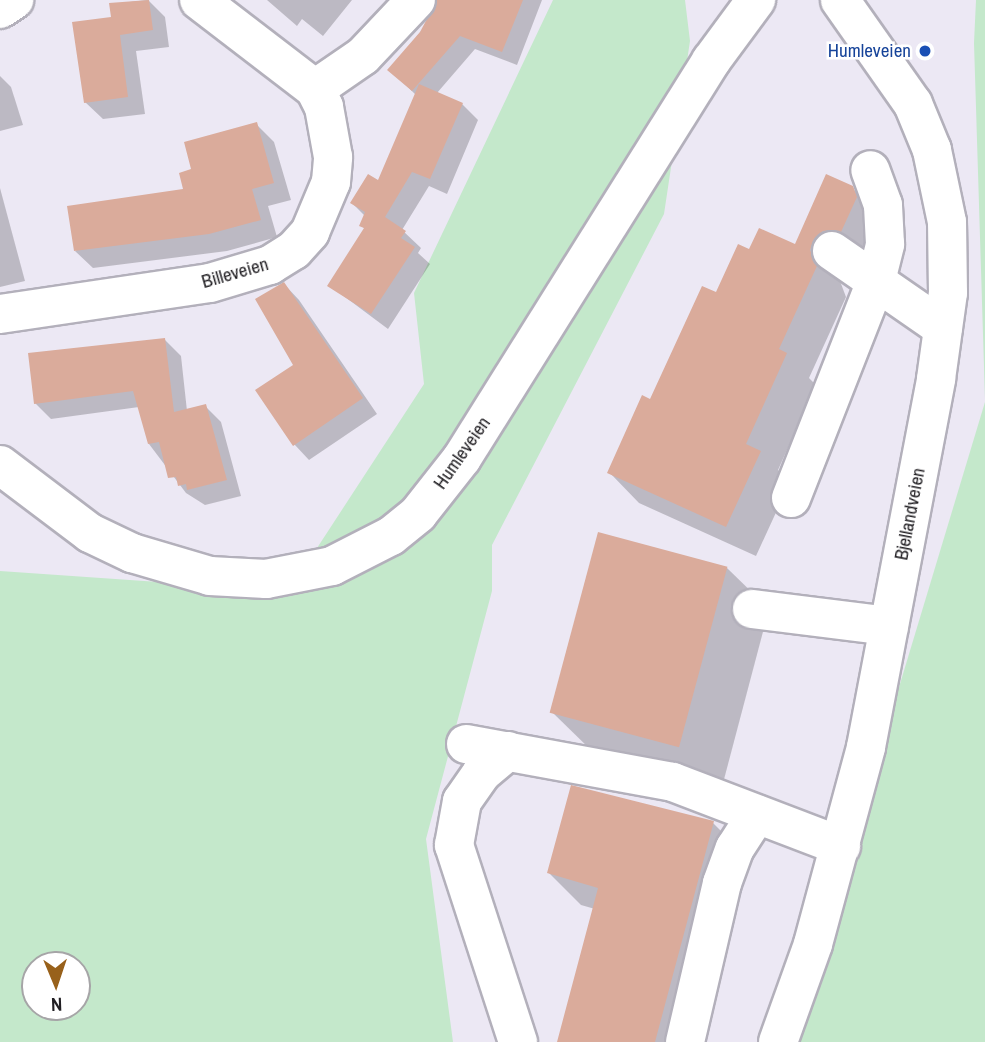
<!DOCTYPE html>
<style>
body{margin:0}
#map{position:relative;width:985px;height:1042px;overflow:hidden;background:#ece8f4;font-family:"Archivo Narrow",sans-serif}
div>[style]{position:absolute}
.green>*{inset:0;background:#c4e8cb}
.shadow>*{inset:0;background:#0003}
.building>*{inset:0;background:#daab9b;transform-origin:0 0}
.roads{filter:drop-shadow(2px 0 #b3b0bb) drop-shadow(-2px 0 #b3b0bb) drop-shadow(0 2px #b3b0bb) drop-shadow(0 -2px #b3b0bb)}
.minor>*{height:38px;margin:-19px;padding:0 19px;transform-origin:19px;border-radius:19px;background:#fff}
.dots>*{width:19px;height:19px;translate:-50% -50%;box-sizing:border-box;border:4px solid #fff;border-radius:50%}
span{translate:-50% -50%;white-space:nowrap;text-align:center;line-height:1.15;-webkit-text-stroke:5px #fff;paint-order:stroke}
.transit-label{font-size:19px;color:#164399}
.right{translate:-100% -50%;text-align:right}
.street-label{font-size:19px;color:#211f23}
.north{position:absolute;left:21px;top:951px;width:70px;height:70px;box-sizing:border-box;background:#fff;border:2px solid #a6a5a7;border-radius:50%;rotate:178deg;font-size:19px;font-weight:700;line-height:28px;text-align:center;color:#211f23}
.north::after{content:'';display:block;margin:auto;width:24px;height:32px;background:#98611b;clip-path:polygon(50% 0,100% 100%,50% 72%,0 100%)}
</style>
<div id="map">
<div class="green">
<i style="clip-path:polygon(evenodd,553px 0,685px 0,690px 41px,664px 214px,492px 545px,492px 591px,426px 839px,453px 1042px,0 1042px,0 571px,289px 591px,424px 384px,414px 293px,553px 0,35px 965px,77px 965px,77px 1007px,35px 1007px,35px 965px)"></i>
<i style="clip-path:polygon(976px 0,985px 0,985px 399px,974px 43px)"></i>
<i style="clip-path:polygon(985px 402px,985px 1042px,792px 1042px)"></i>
</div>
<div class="shadow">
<i style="clip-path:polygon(148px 0,165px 17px,169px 47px,136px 51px,145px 114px,103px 119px,85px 102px,113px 19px,111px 4px)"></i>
<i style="clip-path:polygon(267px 0,352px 0,323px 36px,302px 19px,297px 26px)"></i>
<i style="clip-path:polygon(437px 0,542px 0,517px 65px,475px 49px,437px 93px,462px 104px,478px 120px,447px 194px,429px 186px,402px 230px,421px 248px,418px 253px,430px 264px,388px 329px,329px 285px,365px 229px,361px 225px,365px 216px,352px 203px,379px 183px,416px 95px,390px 70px,434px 15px)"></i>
<i style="clip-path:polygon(0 76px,11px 87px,23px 125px,0 131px)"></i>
<i style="clip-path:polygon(256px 124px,274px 142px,291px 200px,268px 206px,277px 237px,227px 251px,93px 268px,75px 251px,185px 190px,193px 170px)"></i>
<i style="clip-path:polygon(0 188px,25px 281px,0 287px)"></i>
<i style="clip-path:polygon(852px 188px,882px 218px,886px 228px,844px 269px,840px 281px,846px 297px,809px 378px,816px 385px,778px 470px,790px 482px,756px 556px,639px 503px,609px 472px,716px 295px,750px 251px,796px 246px)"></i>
<i style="clip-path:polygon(284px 284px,299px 300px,377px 414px,309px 460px,294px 444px,295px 365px)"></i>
<i style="clip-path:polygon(165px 340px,181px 356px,187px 411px,205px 406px,221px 422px,241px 496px,205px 505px,186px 493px,149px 444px,139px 407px,51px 419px,35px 403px)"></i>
<i style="clip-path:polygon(727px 568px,769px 609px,722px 787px,595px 754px,553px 713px)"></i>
<i style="clip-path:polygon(713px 823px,745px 855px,695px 1042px,559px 1042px,595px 909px,581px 905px,549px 873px)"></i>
</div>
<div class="building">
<i style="clip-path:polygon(149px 0,153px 30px,120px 35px,128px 97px,84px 103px,72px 22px,111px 17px,109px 3px)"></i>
<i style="clip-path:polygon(437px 0,523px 0,502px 52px,460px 36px,412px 91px,387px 70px,420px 32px)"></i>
<i style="clip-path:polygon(419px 84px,463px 103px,430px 179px,412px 172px,385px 217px,406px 231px,401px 238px,415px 247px,371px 314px,327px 286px,364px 228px,359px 226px,365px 212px,350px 203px,368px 174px,378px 180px)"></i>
<i style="clip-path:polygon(257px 122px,274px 183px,252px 189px,261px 220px,209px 234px,74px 251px,67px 206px,183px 189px,179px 173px,191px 169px,184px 142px)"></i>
<i style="clip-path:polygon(826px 174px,853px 186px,857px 197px,841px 232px,823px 231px,814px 239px,810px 250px,817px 266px,779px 349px,787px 353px,746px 444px,761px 451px,726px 527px,607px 473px,642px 395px,650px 399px,702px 286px,716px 292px,738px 244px,749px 249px,759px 228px,795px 244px)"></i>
<i style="clip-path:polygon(284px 282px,363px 398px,293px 446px,255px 390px,293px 365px,255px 299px)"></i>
<i style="clip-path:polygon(165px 338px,174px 412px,206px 404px,227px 480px,187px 490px,186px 484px,178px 486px,176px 477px,168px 478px,159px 442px,148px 444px,133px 391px,34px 404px,28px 353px)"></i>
<i style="left:598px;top:532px;width:134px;height:187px;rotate:15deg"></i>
<i style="clip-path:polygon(571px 785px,714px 821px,655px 1042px,557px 1042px,598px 888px,547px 873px)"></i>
</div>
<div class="roads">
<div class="minor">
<i style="left:0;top:9px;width:17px;rotate:-33deg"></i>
<i style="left:315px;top:89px;width:58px;rotate:-34.5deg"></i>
<i style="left:363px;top:56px;width:77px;rotate:-46.6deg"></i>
<i style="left:832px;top:251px;width:135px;rotate:34.7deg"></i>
<i style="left:0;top:314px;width:212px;rotate:-8.4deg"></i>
<i style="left:210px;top:283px;width:63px;rotate:-16.7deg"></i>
<i style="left:270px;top:265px;width:28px;rotate:-32deg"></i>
<i style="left:294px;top:250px;width:24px;rotate:-48deg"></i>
<i style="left:310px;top:232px;width:54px;rotate:-67.2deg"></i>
<i style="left:331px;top:182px;width:25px;rotate:-85deg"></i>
<i style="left:333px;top:157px;width:51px;rotate:-100.2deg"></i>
<i style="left:324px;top:107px;width:20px;rotate:-117deg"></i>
<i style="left:315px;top:89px;width:146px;rotate:-142.5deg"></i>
<i style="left:0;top:465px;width:113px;rotate:37.1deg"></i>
<i style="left:90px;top:533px;width:47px;rotate:25.5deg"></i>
<i style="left:132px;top:553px;width:81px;rotate:16.4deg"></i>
<i style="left:210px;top:576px;width:56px;rotate:3.1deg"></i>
<i style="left:266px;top:579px;width:67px;rotate:-11.1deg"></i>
<i style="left:332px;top:566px;width:66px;rotate:-27deg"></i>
<i style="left:391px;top:536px;width:35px;rotate:-39deg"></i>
<i style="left:418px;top:514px;width:71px;rotate:-51.8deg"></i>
<i style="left:462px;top:458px;width:469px;rotate:-57.9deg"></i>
<i style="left:711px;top:61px;width:76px;rotate:-53.6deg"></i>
<i style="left:791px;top:498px;width:233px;rotate:-68.6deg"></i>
<i style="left:876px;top:281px;width:38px;rotate:-76deg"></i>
<i style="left:885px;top:244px;width:39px;rotate:-93deg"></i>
<i style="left:883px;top:205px;width:37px;rotate:-110deg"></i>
<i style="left:752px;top:609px;width:138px;rotate:7.1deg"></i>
<i style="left:466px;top:744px;width:210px;rotate:10.4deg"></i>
<i style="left:673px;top:782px;width:180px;rotate:20.9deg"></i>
<i style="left:508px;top:751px;width:35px;rotate:140deg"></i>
<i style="left:481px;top:774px;width:33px;rotate:125deg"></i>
<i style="left:462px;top:801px;width:45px;rotate:100.3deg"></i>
<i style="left:454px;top:845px;width:207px;rotate:72deg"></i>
<i style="left:685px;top:1042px;width:163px;rotate:-76.9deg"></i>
<i style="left:722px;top:883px;width:37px;rotate:-70deg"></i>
<i style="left:735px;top:848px;width:40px;rotate:-57.1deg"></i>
<i style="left:778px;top:1042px;width:104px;rotate:-70.3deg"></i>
<i style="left:813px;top:944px;width:204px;rotate:-74.9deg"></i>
<i style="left:866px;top:747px;width:375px;rotate:-79.2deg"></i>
<i style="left:936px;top:379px;width:87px;rotate:-82.1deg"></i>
<i style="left:948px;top:293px;width:71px;rotate:-90.8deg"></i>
<i style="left:947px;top:222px;width:74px;rotate:-101.8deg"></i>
<i style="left:932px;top:150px;width:50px;rotate:-112.4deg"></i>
<i style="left:913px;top:104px;width:127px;rotate:-125.1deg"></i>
</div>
</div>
<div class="dots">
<i style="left:925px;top:51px;background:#1a4fb4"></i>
</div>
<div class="transit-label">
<span class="right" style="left:911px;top:51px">Humleveien</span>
</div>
<div class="street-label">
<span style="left:235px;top:273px;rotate:-16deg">Billeveien</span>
<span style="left:462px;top:453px;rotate:-55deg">Humleveien</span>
<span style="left:910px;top:514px;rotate:-79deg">Bjellandveien</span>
</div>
<div class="north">N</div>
</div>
